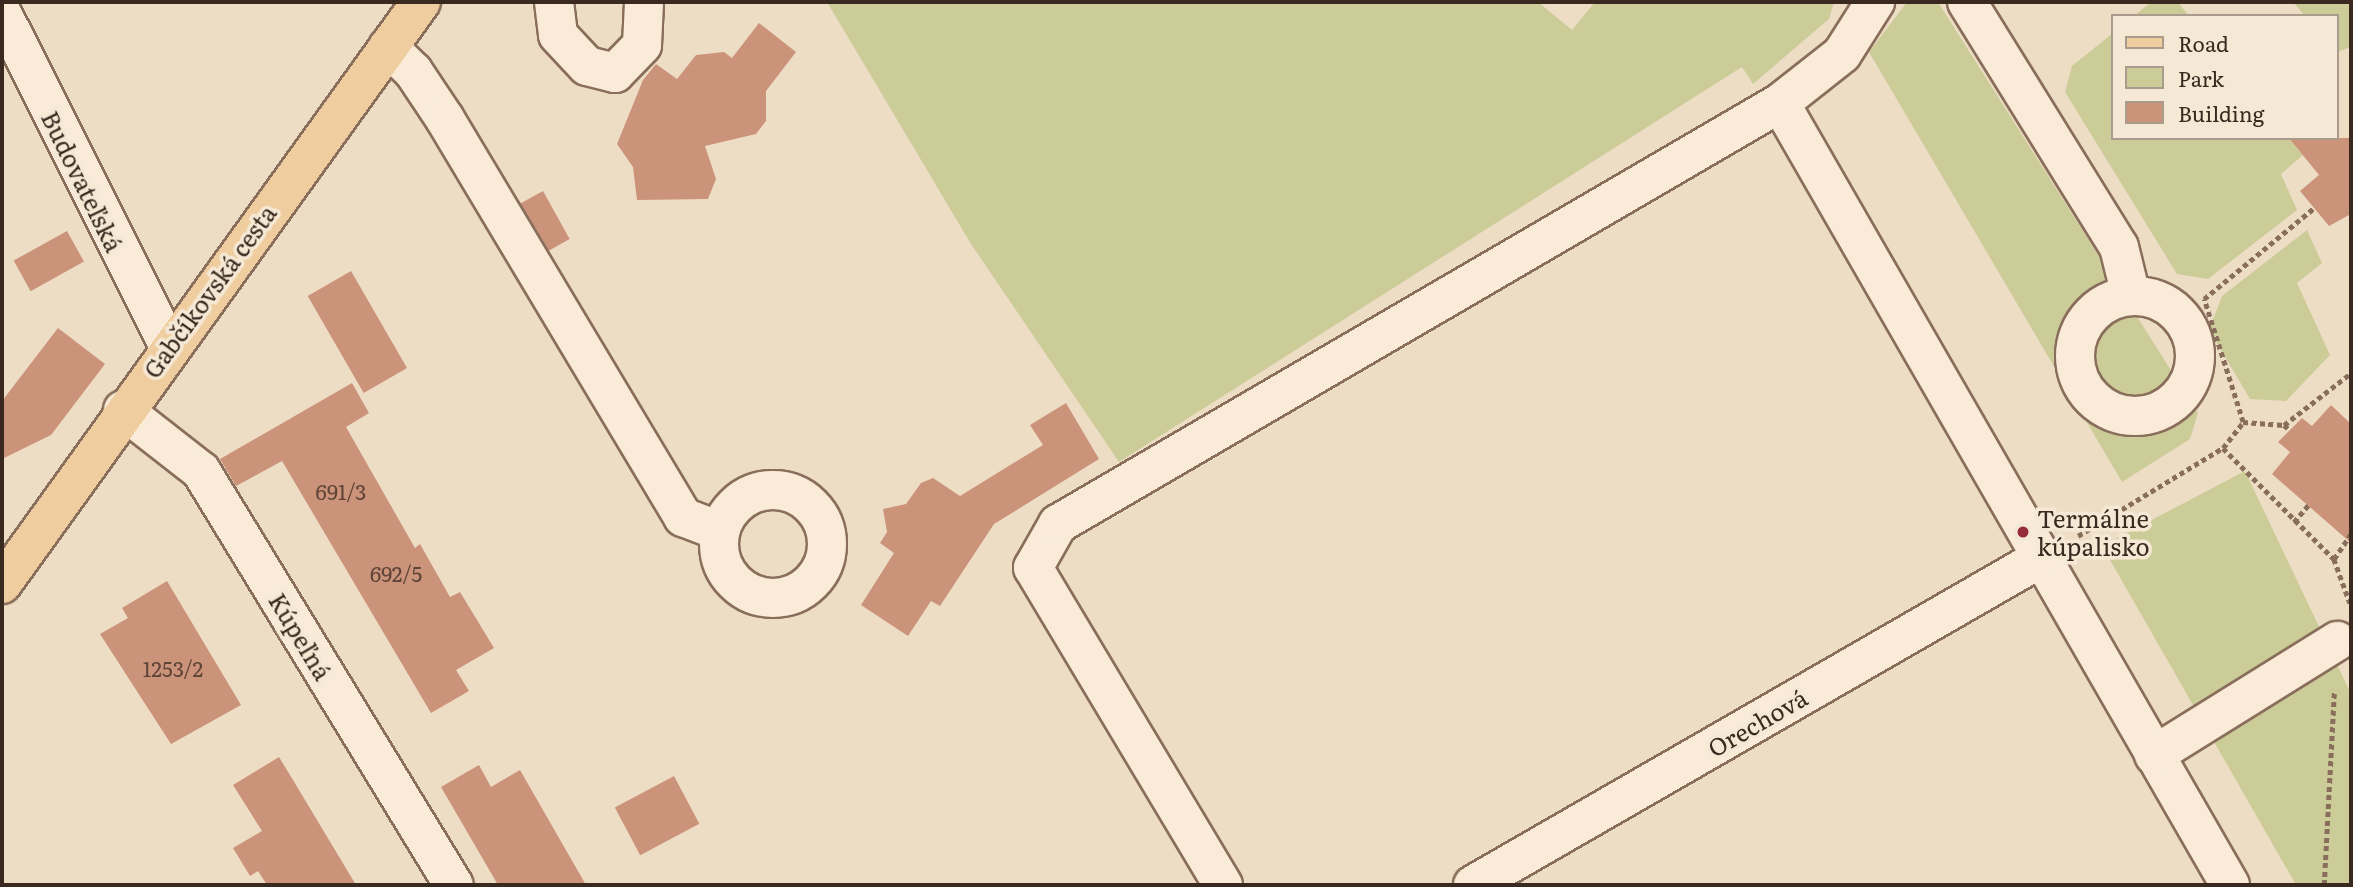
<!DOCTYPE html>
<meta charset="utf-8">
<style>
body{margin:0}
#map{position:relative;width:2353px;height:887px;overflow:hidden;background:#eeddc5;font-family:Literata,serif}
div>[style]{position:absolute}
.green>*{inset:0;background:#cc9}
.building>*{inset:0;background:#cc937b;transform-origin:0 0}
.path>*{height:4.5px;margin-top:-2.25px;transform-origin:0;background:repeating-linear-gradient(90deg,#896e5b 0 5px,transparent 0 8.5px)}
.roads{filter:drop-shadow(2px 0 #896e5b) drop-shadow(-2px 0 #896e5b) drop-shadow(0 2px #896e5b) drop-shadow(0 -2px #896e5b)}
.minor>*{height:38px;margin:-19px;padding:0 19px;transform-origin:19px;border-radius:19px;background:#f9ebd8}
.minor>.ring{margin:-19px;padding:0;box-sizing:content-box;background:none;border:38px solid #f9ebd8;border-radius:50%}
.major>*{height:38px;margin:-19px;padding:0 19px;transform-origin:19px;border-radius:19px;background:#f0cd9e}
.dots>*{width:19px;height:19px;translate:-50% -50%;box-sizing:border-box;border:4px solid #f5e8d5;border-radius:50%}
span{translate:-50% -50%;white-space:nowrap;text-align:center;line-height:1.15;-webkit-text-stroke:7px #f5e8d5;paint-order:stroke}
.number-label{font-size:21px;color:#5e4436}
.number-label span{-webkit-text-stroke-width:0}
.street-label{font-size:24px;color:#39291f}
.poi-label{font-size:24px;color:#39291f}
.left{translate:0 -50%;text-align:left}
.frame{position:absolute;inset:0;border:4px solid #39291f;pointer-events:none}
.legend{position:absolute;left:2111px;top:14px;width:228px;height:126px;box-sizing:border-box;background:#f5e8d5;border:2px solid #aa9c8c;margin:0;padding:9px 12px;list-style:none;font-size:21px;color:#39291f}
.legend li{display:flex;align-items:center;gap:14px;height:35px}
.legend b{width:35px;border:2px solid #aa9c8c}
</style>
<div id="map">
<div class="green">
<i style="clip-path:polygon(827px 2px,1538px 2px,1572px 30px,1595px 2px,1834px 2px,1829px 19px,1753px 84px,1742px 67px,1119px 462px,971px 244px)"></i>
<i style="clip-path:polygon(1907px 2px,1938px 2px,2198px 413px,2190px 439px,2122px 482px,1869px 52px)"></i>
<i style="clip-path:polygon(2151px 2px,2178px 2px,2189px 16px,2134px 16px)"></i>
<i style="clip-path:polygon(2293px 2px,2351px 2px,2351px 47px,2337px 52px,2337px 16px,2305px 16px)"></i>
<i style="clip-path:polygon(2113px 33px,2113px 138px,2289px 138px,2303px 155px,2281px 174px,2297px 210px,2208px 279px,2177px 274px,2065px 92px,2072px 66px)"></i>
<i style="clip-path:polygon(2307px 230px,2322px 263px,2297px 283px,2330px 355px,2286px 401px,2250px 399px,2209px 330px,2222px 296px)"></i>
<i style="clip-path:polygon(2245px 471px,2351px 694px,2351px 885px,2296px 885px,2102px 546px)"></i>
</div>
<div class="building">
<i style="clip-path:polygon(759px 23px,796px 52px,766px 91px,766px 121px,756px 134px,705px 146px,716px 179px,708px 199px,637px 200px,633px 167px,617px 144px,643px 80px,656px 64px,677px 79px,696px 55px,724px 52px,732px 58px)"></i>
<i style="clip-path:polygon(2289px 138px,2351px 138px,2351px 214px,2329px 226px,2300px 191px,2319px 175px)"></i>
<i style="left:543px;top:191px;width:55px;height:26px;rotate:61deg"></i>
<i style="left:67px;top:231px;width:35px;height:61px;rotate:61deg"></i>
<i style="left:351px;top:271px;width:112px;height:50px;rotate:60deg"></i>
<i style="clip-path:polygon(58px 328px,105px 364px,51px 435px,2px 459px,2px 401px)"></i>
<i style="clip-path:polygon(352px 383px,369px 413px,346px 427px,415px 548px,420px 544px,450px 597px,460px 592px,494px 648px,456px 670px,469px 691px,431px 713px,282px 461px,236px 486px,220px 459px)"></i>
<i style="clip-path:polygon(1066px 403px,1099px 459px,994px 524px,940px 606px,931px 601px,908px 636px,861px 605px,894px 553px,880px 543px,887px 532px,883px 509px,906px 504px,921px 483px,933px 478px,960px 496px,1043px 445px,1030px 425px)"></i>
<i style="clip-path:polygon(2331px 405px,2351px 424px,2351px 543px,2272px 474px,2290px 452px,2278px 442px,2302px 418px,2312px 426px)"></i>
<i style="clip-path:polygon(167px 581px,241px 705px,171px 744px,100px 634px,128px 618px,122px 608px)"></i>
<i style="clip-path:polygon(279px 757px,293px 780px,356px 885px,267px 885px,258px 871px,250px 876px,233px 848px,262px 831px,233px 785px)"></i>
<i style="clip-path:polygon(479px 765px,491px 787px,520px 770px,586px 885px,498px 885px,441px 787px)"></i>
<i style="left:674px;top:776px;width:54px;height:67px;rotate:62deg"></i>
</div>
<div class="path">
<i style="left:2243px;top:422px;width:129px;rotate:-107.6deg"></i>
<i style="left:2204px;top:299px;width:143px;rotate:-39.6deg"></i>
<i style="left:2243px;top:422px;width:41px;rotate:4.2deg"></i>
<i style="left:2284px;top:425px;width:85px;rotate:-37.8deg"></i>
<i style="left:2284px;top:425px;width:8px;rotate:40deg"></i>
<i style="left:2223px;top:448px;width:157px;rotate:45deg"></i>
<i style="left:2334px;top:559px;width:47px;rotate:70deg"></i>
<i style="left:2294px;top:522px;width:23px;rotate:-50deg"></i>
<i style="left:2078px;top:536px;width:170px;rotate:-31.3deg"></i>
<i style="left:2223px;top:448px;width:33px;rotate:-52deg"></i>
<i style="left:2334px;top:559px;width:30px;rotate:-56deg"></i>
<i style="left:2324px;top:885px;width:193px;rotate:-87deg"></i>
</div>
<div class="roads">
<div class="minor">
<i style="left:554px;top:2px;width:33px;rotate:83deg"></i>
<i style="left:558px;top:35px;width:42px;rotate:46.9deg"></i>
<i style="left:587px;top:66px;width:29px;rotate:14deg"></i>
<i style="left:615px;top:73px;width:39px;rotate:-46deg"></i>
<i style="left:642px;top:45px;width:43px;rotate:-87.3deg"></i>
<i style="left:1967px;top:2px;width:288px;rotate:58.2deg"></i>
<i style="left:2119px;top:247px;width:50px;rotate:76.2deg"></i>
<i style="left:2px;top:13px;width:373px;rotate:63.4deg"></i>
<i style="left:388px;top:47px;width:35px;rotate:44deg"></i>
<i style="left:413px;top:71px;width:58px;rotate:56.3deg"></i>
<i style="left:445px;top:119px;width:464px;rotate:59.1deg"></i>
<i style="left:683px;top:517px;width:40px;rotate:21deg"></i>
<i style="left:1780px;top:103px;width:902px;rotate:60.08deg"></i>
<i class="ring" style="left:2075px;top:296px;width:82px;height:82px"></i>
<i style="left:123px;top:410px;width:99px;rotate:38deg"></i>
<i style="left:201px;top:471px;width:485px;rotate:58.6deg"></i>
<i class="ring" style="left:719px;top:490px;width:70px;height:70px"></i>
<i style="left:2154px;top:755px;width:216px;rotate:-31.9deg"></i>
<i style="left:1223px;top:885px;width:370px;rotate:-120.9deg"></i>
<i style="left:1033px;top:568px;width:51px;rotate:-60.4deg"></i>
<i style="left:1058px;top:524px;width:836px;rotate:-30.25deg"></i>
<i style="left:1780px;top:103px;width:79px;rotate:-38.3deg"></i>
<i style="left:1842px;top:54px;width:62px;rotate:-57.6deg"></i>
<i style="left:1473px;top:885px;width:655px;rotate:-29.93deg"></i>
</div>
<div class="major">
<i style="left:2px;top:584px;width:717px;rotate:-54.25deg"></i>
</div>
</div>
<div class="dots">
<i style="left:2023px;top:532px;background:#972c39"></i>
</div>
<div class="number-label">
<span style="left:341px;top:491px">691/3</span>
<span style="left:396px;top:573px">692/5</span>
<span style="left:173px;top:668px">1253/2</span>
</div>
<div class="street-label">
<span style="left:83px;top:181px;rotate:64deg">Budovateľská</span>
<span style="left:209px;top:291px;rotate:-54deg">Gabčíkovská cesta</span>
<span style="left:301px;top:636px;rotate:59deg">Kúpeľná</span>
<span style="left:1757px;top:722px;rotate:-30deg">Orechová</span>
</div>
<div class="poi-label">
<span class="left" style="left:2037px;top:532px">Termálne<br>kúpalisko</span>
</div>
<div class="frame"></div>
<ul class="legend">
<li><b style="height:9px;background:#f0cd9e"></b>Road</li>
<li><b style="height:19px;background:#cc9"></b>Park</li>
<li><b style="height:19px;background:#cc937b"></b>Building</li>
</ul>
</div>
